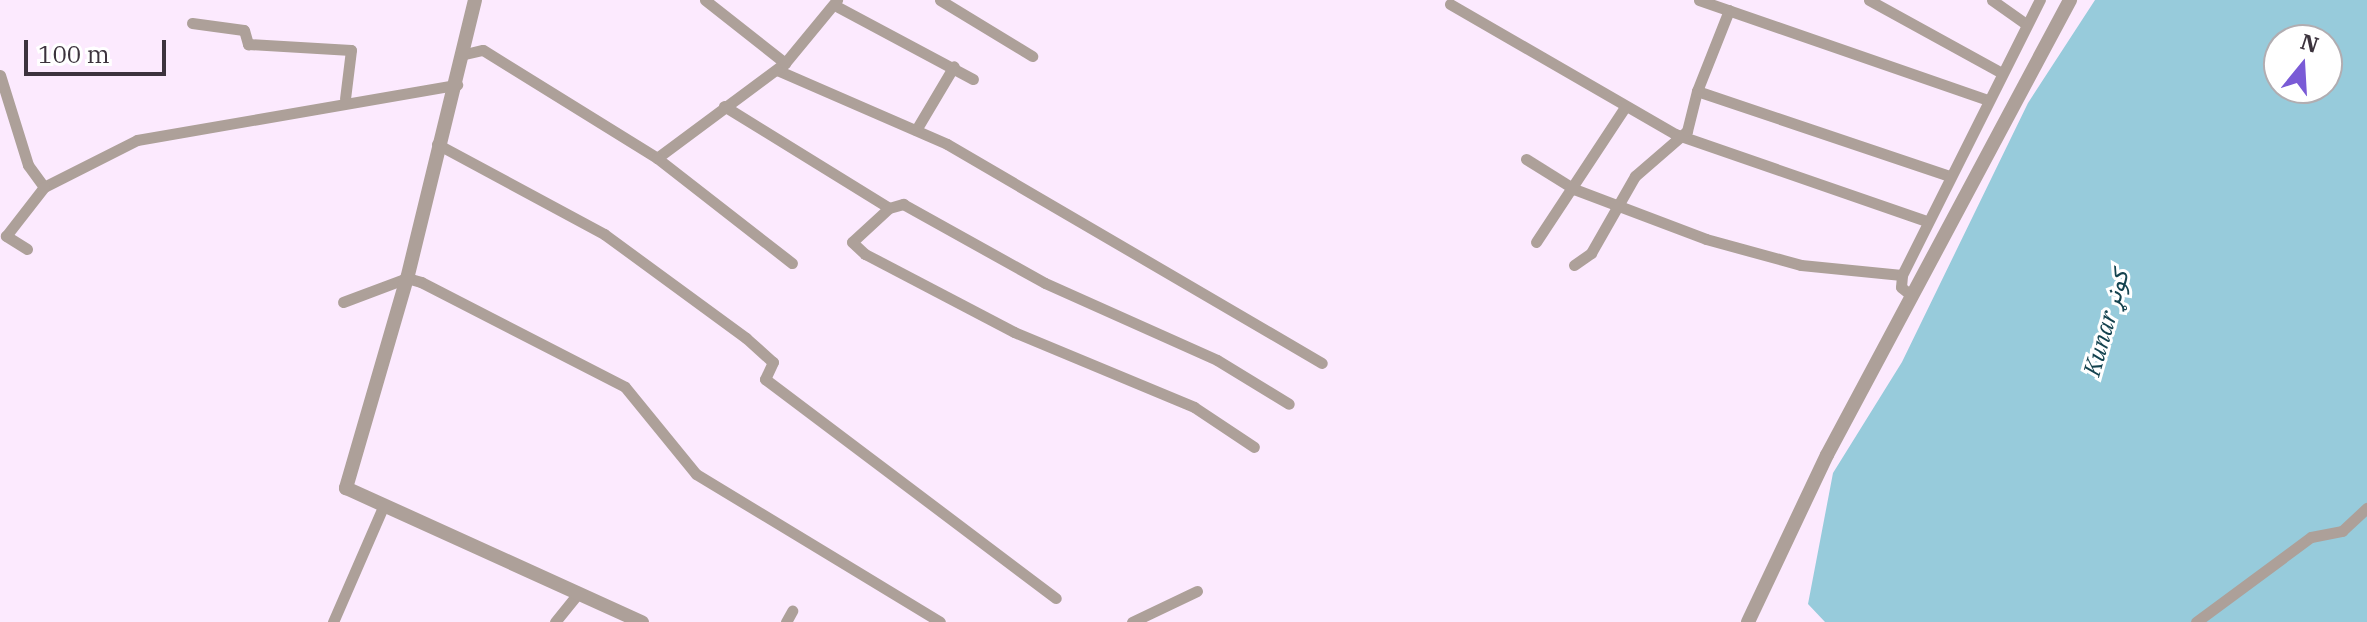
<!DOCTYPE html>
<meta charset="utf-8">
<style>
body{margin:0}
#map{position:relative;width:2367px;height:622px;overflow:hidden;background:#fceafe;font-family:"IBM Plex Serif",Vazirmatn,serif}
div>[style]{position:absolute}
.water>*{inset:0;background:#97cbdb}
.minor>*{height:11px;margin:-5.5px;padding:0 5.5px;transform-origin:5.5px;border-radius:5.5px;background:#ada099}
.tertiary>*{height:14px;margin:-7px;padding:0 7px;transform-origin:7px;border-radius:7px;background:#ada099}
span{translate:-50% -50%;white-space:nowrap;text-align:center;line-height:1.15;-webkit-text-stroke:6px #fff;paint-order:stroke}
.water-label{font-size:24px;color:#14434f;font-style:italic}
.north{position:absolute;left:2263px;top:24px;width:80px;height:80px;box-sizing:border-box;background:#fff;border:2px solid #b1adb1;border-radius:50%;rotate:18deg;font-size:22px;font-weight:700;line-height:32px;text-align:center;color:#3c333d}
.north::after{content:'';display:block;margin:auto;width:28px;height:36px;background:#7a5bd6;clip-path:polygon(50% 0,100% 100%,50% 72%,0 100%)}
.scale{position:absolute;left:24px;top:40px;width:142px;height:36px;box-sizing:border-box;border:4px solid #3c333d;border-top:0;padding-left:10px;font-size:24px;line-height:28px;white-space:nowrap;color:#3c333d;-webkit-text-stroke:6px #fff;paint-order:stroke}
</style>
<div id="map">
<div class="water">
<i style="clip-path:polygon(evenodd,2095px 0,2367px 0,2367px 622px,1825px 622px,1808px 604px,1833px 473px,1902px 362px,2028px 103px,2095px 0,2279px 40px,2327px 40px,2327px 88px,2279px 88px,2279px 40px)"></i>
</div>
<div class="minor">
<i style="left:705px;top:0;width:102px;rotate:38.2deg"></i>
<i style="left:785px;top:63px;width:11px;rotate:139deg"></i>
<i style="left:777px;top:70px;width:185px;rotate:23.5deg"></i>
<i style="left:947px;top:144px;width:434px;rotate:30.3deg"></i>
<i style="left:940px;top:0;width:108px;rotate:31.3deg"></i>
<i style="left:1699px;top:0;width:303px;rotate:19.1deg"></i>
<i style="left:1869px;top:0;width:149px;rotate:28.8deg"></i>
<i style="left:1992px;top:0;width:42px;rotate:35.2deg"></i>
<i style="left:1450px;top:4px;width:260px;rotate:30deg"></i>
<i style="left:1675px;top:134px;width:266px;rotate:19.1deg"></i>
<i style="left:838px;top:7px;width:153px;rotate:28.1deg"></i>
<i style="left:192px;top:23px;width:52px;rotate:7.7deg"></i>
<i style="left:244px;top:30px;width:15px;rotate:74deg"></i>
<i style="left:248px;top:44px;width:103px;rotate:3.3deg"></i>
<i style="left:351px;top:50px;width:49px;rotate:97deg"></i>
<i style="left:465px;top:54px;width:18px;rotate:-13deg"></i>
<i style="left:483px;top:50px;width:205px;rotate:31.8deg"></i>
<i style="left:657px;top:158px;width:159px;rotate:-36.6deg"></i>
<i style="left:785px;top:63px;width:82px;rotate:-50.5deg"></i>
<i style="left:0;top:75px;width:94px;rotate:72.7deg"></i>
<i style="left:28px;top:165px;width:27px;rotate:54deg"></i>
<i style="left:44px;top:187px;width:104px;rotate:-26.8deg"></i>
<i style="left:137px;top:140px;width:325px;rotate:-9.8deg"></i>
<i style="left:1697px;top:91px;width:87px;rotate:-68.4deg"></i>
<i style="left:724px;top:106px;width:194px;rotate:31.7deg"></i>
<i style="left:889px;top:208px;width:15px;rotate:-16deg"></i>
<i style="left:903px;top:204px;width:162px;rotate:29.1deg"></i>
<i style="left:1045px;top:283px;width:188px;rotate:24.1deg"></i>
<i style="left:1217px;top:360px;width:84px;rotate:31.4deg"></i>
<i style="left:916px;top:130px;width:74px;rotate:-59.3deg"></i>
<i style="left:437px;top:144px;width:190px;rotate:28.3deg"></i>
<i style="left:604px;top:234px;width:176px;rotate:36.2deg"></i>
<i style="left:746px;top:338px;width:36px;rotate:42deg"></i>
<i style="left:773px;top:362px;width:19px;rotate:115deg"></i>
<i style="left:765px;top:379px;width:364px;rotate:37deg"></i>
<i style="left:657px;top:158px;width:171px;rotate:37.9deg"></i>
<i style="left:1526px;top:159px;width:57px;rotate:32deg"></i>
<i style="left:1574px;top:189px;width:141px;rotate:20.7deg"></i>
<i style="left:1706px;top:239px;width:98px;rotate:15.3deg"></i>
<i style="left:1801px;top:265px;width:101px;rotate:5.7deg"></i>
<i style="left:889px;top:208px;width:50px;rotate:137.4deg"></i>
<i style="left:852px;top:242px;width:18px;rotate:43deg"></i>
<i style="left:865px;top:254px;width:168px;rotate:27.6deg"></i>
<i style="left:1014px;top:332px;width:195px;rotate:22.6deg"></i>
<i style="left:1194px;top:407px;width:72px;rotate:33.7deg"></i>
<i style="left:1536px;top:242px;width:162px;rotate:-56.6deg"></i>
<i style="left:27px;top:249px;width:25px;rotate:-148deg"></i>
<i style="left:6px;top:236px;width:62px;rotate:-52.2deg"></i>
<i style="left:1574px;top:265px;width:21px;rotate:-35deg"></i>
<i style="left:1591px;top:253px;width:89px;rotate:-60.3deg"></i>
<i style="left:1635px;top:176px;width:69px;rotate:-40.9deg"></i>
<i style="left:1687px;top:131px;width:41px;rotate:-76deg"></i>
<i style="left:1697px;top:91px;width:264px;rotate:18.6deg"></i>
<i style="left:1912px;top:296px;width:14px;rotate:-141deg"></i>
<i style="left:1901px;top:287px;width:12px;rotate:-85deg"></i>
<i style="left:1902px;top:275px;width:308px;rotate:-63.4deg"></i>
<i style="left:343px;top:302px;width:68px;rotate:-20.6deg"></i>
<i style="left:407px;top:278px;width:15px;rotate:16deg"></i>
<i style="left:421px;top:282px;width:229px;rotate:27.2deg"></i>
<i style="left:625px;top:387px;width:112px;rotate:50.8deg"></i>
<i style="left:696px;top:474px;width:285px;rotate:31.2deg"></i>
<i style="left:333px;top:622px;width:125px;rotate:-66.5deg"></i>
<i style="left:555px;top:622px;width:35px;rotate:-51deg"></i>
<i style="left:786px;top:622px;width:13px;rotate:-61deg"></i>
<i style="left:1132px;top:622px;width:72px;rotate:-25.5deg"></i>
<i style="left:2196px;top:622px;width:143px;rotate:-36.5deg"></i>
<i style="left:2311px;top:537px;width:32px;rotate:-11deg"></i>
<i style="left:2342px;top:531px;width:34px;rotate:-43deg"></i>
</div>
<div class="tertiary">
<i style="left:475px;top:0;width:286px;rotate:103.7deg"></i>
<i style="left:407px;top:278px;width:219px;rotate:106.2deg"></i>
<i style="left:346px;top:488px;width:325px;rotate:24.4deg"></i>
<i style="left:1748px;top:622px;width:185px;rotate:-64.7deg"></i>
<i style="left:1827px;top:455px;width:516px;rotate:-61.89deg"></i>
</div>
<div class="water-label">
<span style="left:2106px;top:323px;rotate:-74deg">Kunar کونړ</span>
</div>
<div class="north">N</div>
<div class="scale">100 m</div>
</div>
